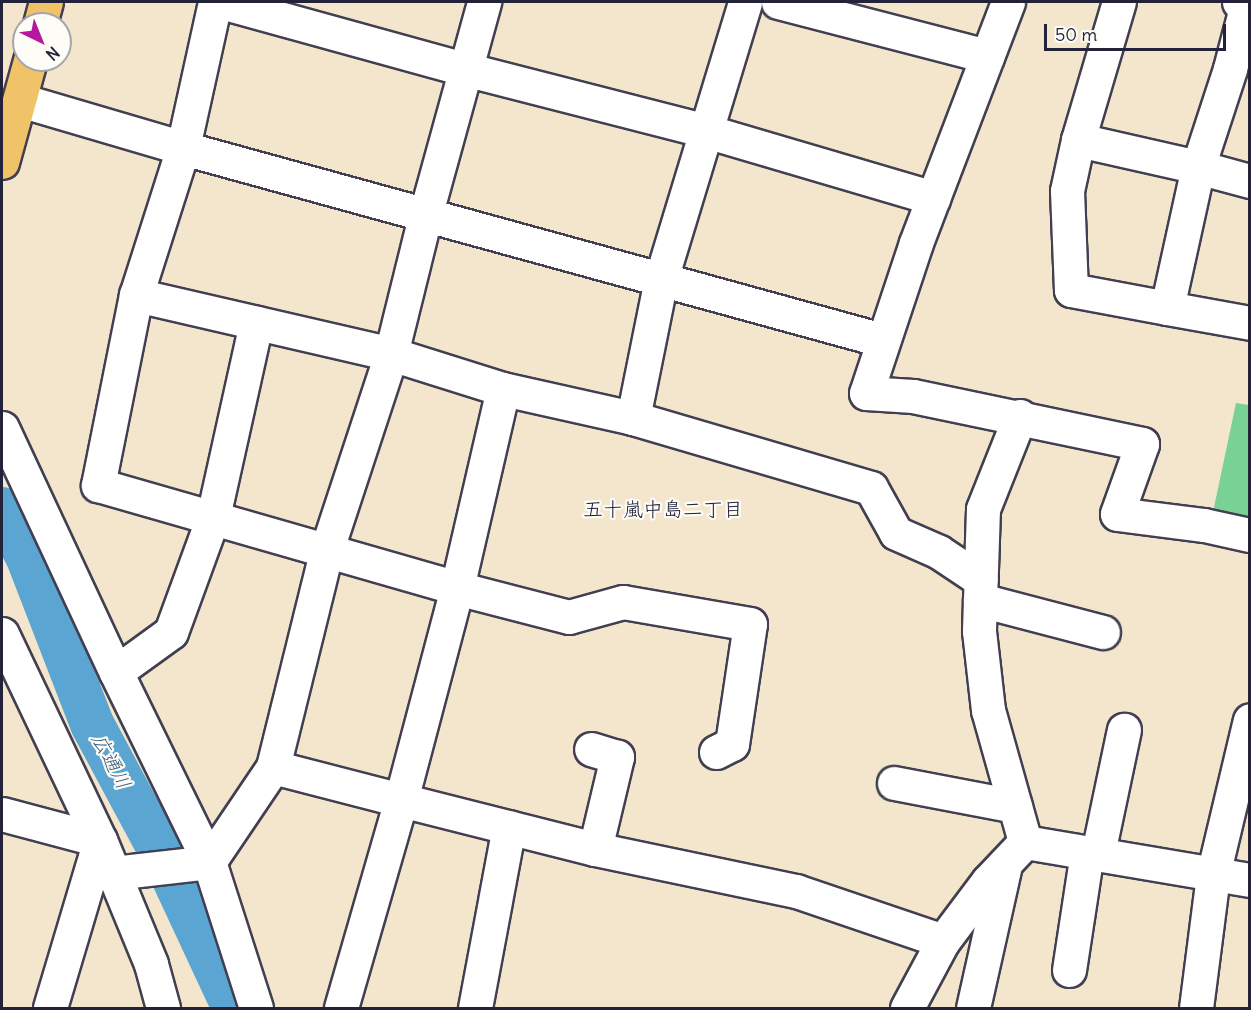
<!DOCTYPE html>
<meta charset="utf-8">
<style>
body{margin:0}
#map{position:relative;width:1251px;height:1010px;overflow:hidden;background:#f3e6cd;font-family:Delius,"Klee One",sans-serif}
div>[style]{position:absolute}
.green>*{inset:0;background:#7ad196}
.river>*{height:44px;margin:-22px;padding:0 22px;transform-origin:22px;border-radius:22px;background:#5ba5d3}
.roads{filter:drop-shadow(2px 0 #413f51) drop-shadow(-2px 0 #413f51) drop-shadow(0 2px #413f51) drop-shadow(0 -2px #413f51)}
.minor>*{height:33px;margin:-16.5px;padding:0 16.5px;transform-origin:16.5px;border-radius:16.5px;background:#fff}
.major>*{height:33px;margin:-16.5px;padding:0 16.5px;transform-origin:16.5px;border-radius:16.5px;background:#f1c369}
span{translate:-50% -50%;white-space:nowrap;text-align:center;line-height:1.15;-webkit-text-stroke:4.5px #fdfcf7;paint-order:stroke}
.neighbourhood-label{font-size:20px;color:#22223b}
.water-label{font-size:20px;color:#3c5d7f;font-style:italic}
.frame{position:absolute;inset:0;border:3px solid #22223b;pointer-events:none}
.north{position:absolute;left:12px;top:12px;width:60px;height:60px;box-sizing:border-box;background:#fdfcf7;border:2px solid #a5a5ac;border-radius:50%;rotate:137deg;font-size:16px;font-weight:700;line-height:24px;text-align:center;color:#22223b}
.north::after{content:'';display:block;margin:auto;width:21px;height:27px;background:#b5179e;clip-path:polygon(50% 0,100% 100%,50% 72%,0 100%)}
.scale{position:absolute;left:1044px;top:24px;width:182px;height:27px;box-sizing:border-box;border:3px solid #22223b;border-top:0;padding-left:8px;font-size:18px;line-height:21px;white-space:nowrap;color:#22223b;-webkit-text-stroke:4px #fdfcf7;paint-order:stroke}
</style>
<div id="map">
<div class="green">
<i style="clip-path:polygon(1236px 403px,1249px 405px,1249px 524px,1212px 517px)"></i>
</div>
<div class="river">
<i style="left:2px;top:509px;width:55px;rotate:62deg"></i>
<i style="left:28px;top:558px;width:178px;rotate:68.9deg"></i>
<i style="left:92px;top:724px;width:152px;rotate:61.8deg"></i>
<i style="left:164px;top:858px;width:166px;rotate:65deg"></i>
</div>
<div class="roads">
<div class="minor">
<i style="left:215px;top:2px;width:149px;rotate:102.4deg"></i>
<i style="left:183px;top:148px;width:154px;rotate:107.7deg"></i>
<i style="left:136px;top:295px;width:262px;rotate:13deg"></i>
<i style="left:391px;top:354px;width:117px;rotate:17.4deg"></i>
<i style="left:221px;top:2px;width:253px;rotate:15.4deg"></i>
<i style="left:465px;top:69px;width:249px;rotate:14.4deg"></i>
<i style="left:706px;top:131px;width:237px;rotate:16.4deg"></i>
<i style="left:778px;top:2px;width:216px;rotate:14.5deg"></i>
<i style="left:1008px;top:2px;width:258px;rotate:110.9deg"></i>
<i style="left:916px;top:243px;width:158px;rotate:108.4deg"></i>
<i style="left:866px;top:393px;width:47px;rotate:3.7deg"></i>
<i style="left:913px;top:396px;width:234px;rotate:11.8deg"></i>
<i style="left:1142px;top:444px;width:74px;rotate:109.7deg"></i>
<i style="left:1117px;top:514px;width:88px;rotate:7.2deg"></i>
<i style="left:1204px;top:525px;width:47px;rotate:12.3deg"></i>
<i style="left:1239px;top:2px;width:8px;rotate:14deg"></i>
<i style="left:1247px;top:4px;width:67px;rotate:104.7deg"></i>
<i style="left:1230px;top:69px;width:103px;rotate:108.1deg"></i>
<i style="left:1198px;top:167px;width:54px;rotate:15.1deg"></i>
<i style="left:20px;top:100px;width:170px;rotate:16.4deg"></i>
<i style="left:183px;top:148px;width:725px;rotate:15.36deg"></i>
<i style="left:1078px;top:140px;width:144px;rotate:-73.5deg"></i>
<i style="left:136px;top:295px;width:194px;rotate:101.3deg"></i>
<i style="left:98px;top:485px;width:373px;rotate:16deg"></i>
<i style="left:457px;top:588px;width:219px;rotate:104.8deg"></i>
<i style="left:401px;top:800px;width:200px;rotate:14.2deg"></i>
<i style="left:595px;top:849px;width:95px;rotate:-76.6deg"></i>
<i style="left:617px;top:757px;width:27px;rotate:-163deg"></i>
<i style="left:1167px;top:308px;width:144px;rotate:-77.6deg"></i>
<i style="left:1198px;top:167px;width:123px;rotate:-167.3deg"></i>
<i style="left:1078px;top:140px;width:52px;rotate:102.2deg"></i>
<i style="left:1067px;top:191px;width:99px;rotate:87.7deg"></i>
<i style="left:1071px;top:290px;width:98px;rotate:10.6deg"></i>
<i style="left:1167px;top:308px;width:84px;rotate:10.2deg"></i>
<i style="left:1020px;top:416px;width:100px;rotate:111.7deg"></i>
<i style="left:983px;top:509px;width:122px;rotate:91.9deg"></i>
<i style="left:979px;top:631px;width:80px;rotate:83.5deg"></i>
<i style="left:988px;top:710px;width:137px;rotate:74.3deg"></i>
<i style="left:633px;top:418px;width:248px;rotate:16.4deg"></i>
<i style="left:871px;top:488px;width:51px;rotate:60.9deg"></i>
<i style="left:896px;top:533px;width:47px;rotate:23.8deg"></i>
<i style="left:939px;top:552px;width:50px;rotate:33.7deg"></i>
<i style="left:2px;top:428px;width:269px;rotate:65deg"></i>
<i style="left:980px;top:600px;width:127px;rotate:14.6deg"></i>
<i style="left:2px;top:634px;width:228px;rotate:64.6deg"></i>
<i style="left:100px;top:840px;width:175px;rotate:106.6deg"></i>
<i style="left:716px;top:752px;width:18px;rotate:-27deg"></i>
<i style="left:732px;top:744px;width:121px;rotate:-81.5deg"></i>
<i style="left:750px;top:624px;width:129px;rotate:-170.2deg"></i>
<i style="left:623px;top:602px;width:56px;rotate:164.5deg"></i>
<i style="left:569px;top:617px;width:116px;rotate:-165.5deg"></i>
<i style="left:457px;top:588px;width:204px;rotate:-77deg"></i>
<i style="left:503px;top:389px;width:133px;rotate:12.6deg"></i>
<i style="left:633px;top:418px;width:142px;rotate:-78.6deg"></i>
<i style="left:661px;top:279px;width:289px;rotate:-73.1deg"></i>
<i style="left:273px;top:767px;width:132px;rotate:14.5deg"></i>
<i style="left:401px;top:800px;width:216px;rotate:106.1deg"></i>
<i style="left:894px;top:783px;width:123px;rotate:10.8deg"></i>
<i style="left:2px;top:814px;width:101px;rotate:14.9deg"></i>
<i style="left:100px;top:840px;width:134px;rotate:67.6deg"></i>
<i style="left:151px;top:964px;width:46px;rotate:74.7deg"></i>
<i style="left:1025px;top:842px;width:228px;rotate:9.6deg"></i>
<i style="left:595px;top:849px;width:205px;rotate:11.8deg"></i>
<i style="left:796px;top:891px;width:155px;rotate:18.8deg"></i>
<i style="left:1098px;top:853px;width:126px;rotate:-78.1deg"></i>
<i style="left:113px;top:873px;width:97px;rotate:-6.5deg"></i>
<i style="left:209px;top:862px;width:212px;rotate:-116.1deg"></i>
<i style="left:116px;top:672px;width:68px;rotate:-36deg"></i>
<i style="left:171px;top:632px;width:122px;rotate:-69.9deg"></i>
<i style="left:213px;top:517px;width:199px;rotate:-77.5deg"></i>
<i style="left:1069px;top:970px;width:119px;rotate:-81.3deg"></i>
<i style="left:256px;top:1008px;width:153px;rotate:-107.8deg"></i>
<i style="left:209px;top:862px;width:115px;rotate:-56deg"></i>
<i style="left:273px;top:767px;width:225px;rotate:-76.1deg"></i>
<i style="left:327px;top:549px;width:205px;rotate:-71.8deg"></i>
<i style="left:391px;top:354px;width:145px;rotate:-76.1deg"></i>
<i style="left:426px;top:213px;width:219px;rotate:-74.6deg"></i>
<i style="left:475px;top:1008px;width:184px;rotate:-79.4deg"></i>
<i style="left:907px;top:1008px;width:76px;rotate:-61.8deg"></i>
<i style="left:943px;top:941px;width:75px;rotate:-53.1deg"></i>
<i style="left:988px;top:881px;width:54px;rotate:-46.5deg"></i>
<i style="left:973px;top:1008px;width:147px;rotate:-77.4deg"></i>
<i style="left:1196px;top:1008px;width:134px;rotate:-82.7deg"></i>
<i style="left:1213px;top:875px;width:159px;rotate:-76.6deg"></i>
</div>
<div class="major">
<i style="left:40px;top:24px;width:23px;rotate:-75deg"></i>
<i style="left:2px;top:162px;width:106px;rotate:-74.6deg"></i>
</div>
</div>
<div class="neighbourhood-label">
<span style="left:663px;top:508px">五十嵐中島二丁目</span>
</div>
<div class="water-label">
<span style="left:112px;top:761px;rotate:62deg">広通川</span>
</div>
<div class="frame"></div>
<div class="north">N</div>
<div class="scale">50 m</div>
</div>
